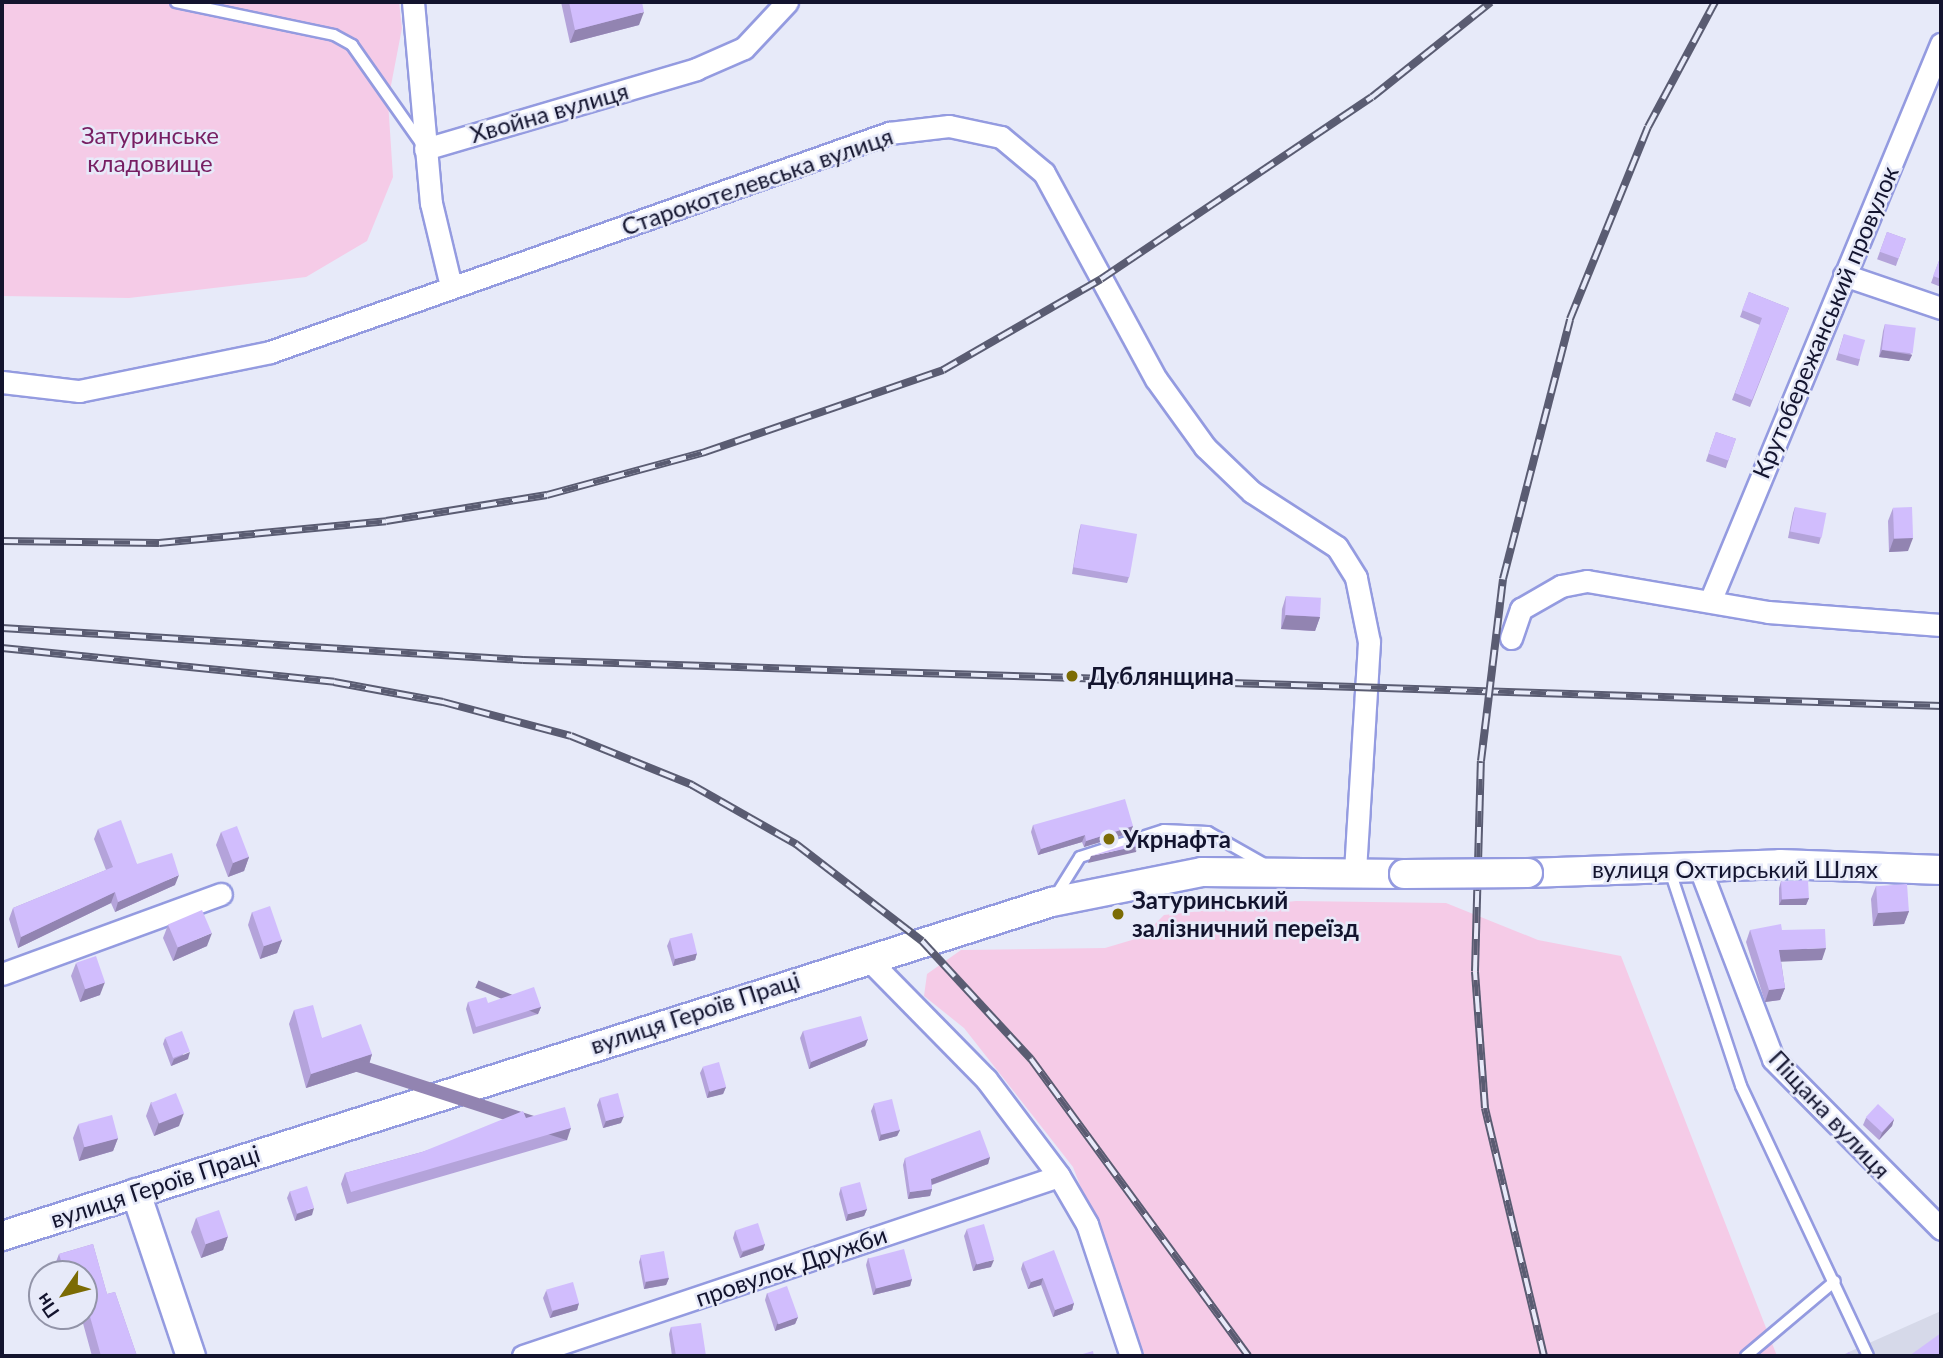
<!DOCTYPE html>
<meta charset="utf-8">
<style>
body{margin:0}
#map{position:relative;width:1943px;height:1358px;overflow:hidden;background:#e7eaf9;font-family:Lato,sans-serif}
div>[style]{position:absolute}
.built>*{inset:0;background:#d6d9e9}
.green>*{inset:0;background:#f5cbe7}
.roads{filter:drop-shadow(2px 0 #949be0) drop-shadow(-2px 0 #949be0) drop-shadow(0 2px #949be0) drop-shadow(0 -2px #949be0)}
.lane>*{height:10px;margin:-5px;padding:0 5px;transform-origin:5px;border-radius:5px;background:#fff}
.street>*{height:21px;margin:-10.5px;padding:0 10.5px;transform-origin:10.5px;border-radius:10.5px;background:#fff}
.secondary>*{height:28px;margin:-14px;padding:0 14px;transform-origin:14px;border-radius:14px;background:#fff}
.rail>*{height:8px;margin-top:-4px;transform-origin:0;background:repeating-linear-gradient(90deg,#e7eaf9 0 16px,#5a5c72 0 32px);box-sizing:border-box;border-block:2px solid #5a5c72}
.bridges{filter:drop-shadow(2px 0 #949be0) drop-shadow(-2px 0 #949be0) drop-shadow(0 2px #949be0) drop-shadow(0 -2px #949be0)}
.secondary-bridge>*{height:28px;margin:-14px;padding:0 14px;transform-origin:14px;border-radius:14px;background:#fff}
.wall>*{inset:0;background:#b4a3da;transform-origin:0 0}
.shaded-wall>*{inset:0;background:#9284b1;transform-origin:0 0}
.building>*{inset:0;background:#d1bdfd;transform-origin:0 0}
.dots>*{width:19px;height:19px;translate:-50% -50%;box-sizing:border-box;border:4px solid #e7eaf9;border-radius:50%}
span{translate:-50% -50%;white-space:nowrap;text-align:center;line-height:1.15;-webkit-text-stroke:5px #e7eaf9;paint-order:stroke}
.street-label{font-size:24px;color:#13142e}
.park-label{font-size:24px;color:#771e62}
.poi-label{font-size:24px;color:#13142e;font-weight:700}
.left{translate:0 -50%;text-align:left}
.frame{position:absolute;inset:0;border:4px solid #13142e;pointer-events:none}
.north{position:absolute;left:28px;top:1260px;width:70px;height:70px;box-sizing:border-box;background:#e7eaf9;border:2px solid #9294a8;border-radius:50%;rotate:235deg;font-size:19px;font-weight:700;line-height:28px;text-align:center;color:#13142e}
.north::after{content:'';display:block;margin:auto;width:24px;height:32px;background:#7b6b04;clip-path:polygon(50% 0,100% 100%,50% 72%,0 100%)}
</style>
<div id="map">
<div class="built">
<i style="clip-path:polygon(1941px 1311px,1941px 1356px,1840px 1356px)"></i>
</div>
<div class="green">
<i style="clip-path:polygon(2px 2px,399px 2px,402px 28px,388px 101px,393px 177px,367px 241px,306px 277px,129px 298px,2px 296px)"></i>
<i style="clip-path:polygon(1296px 901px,1446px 903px,1538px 940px,1621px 956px,1777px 1356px,1145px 1356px,1073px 1167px,964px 1028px,924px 996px,927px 974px,961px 950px,1105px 948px,1142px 937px,1164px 915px)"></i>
</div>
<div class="roads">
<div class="lane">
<i style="left:176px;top:2px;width:161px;rotate:11.8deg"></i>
<i style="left:334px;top:35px;width:21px;rotate:29deg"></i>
<i style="left:352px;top:45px;width:120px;rotate:54.9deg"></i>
<i style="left:1670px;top:871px;width:226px;rotate:71.7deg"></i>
<i style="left:1741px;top:1086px;width:298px;rotate:64.8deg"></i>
<i style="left:1055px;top:897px;width:47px;rotate:-58deg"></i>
<i style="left:1080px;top:857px;width:88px;rotate:-17.8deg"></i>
<i style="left:1164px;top:830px;width:44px;rotate:2.6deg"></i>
<i style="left:1208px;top:832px;width:64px;rotate:29.7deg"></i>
<i style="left:1746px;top:1356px;width:116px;rotate:-40.1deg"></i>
</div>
<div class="street">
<i style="left:413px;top:2px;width:202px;rotate:84.9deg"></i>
<i style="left:431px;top:203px;width:85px;rotate:76.5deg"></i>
<i style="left:425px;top:149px;width:283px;rotate:-16.4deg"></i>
<i style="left:696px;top:69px;width:52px;rotate:-23.6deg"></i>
<i style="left:744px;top:48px;width:63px;rotate:-46.9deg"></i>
<i style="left:1844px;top:275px;width:102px;rotate:18.8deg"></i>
<i style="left:2px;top:382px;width:78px;rotate:6.7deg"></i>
<i style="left:79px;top:391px;width:195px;rotate:-11.5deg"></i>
<i style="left:270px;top:352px;width:657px;rotate:-19.48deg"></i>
<i style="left:889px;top:133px;width:60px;rotate:-6.7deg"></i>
<i style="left:949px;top:126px;width:53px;rotate:11.9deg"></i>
<i style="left:1001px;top:137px;width:56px;rotate:39.9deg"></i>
<i style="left:1044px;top:173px;width:234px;rotate:61.5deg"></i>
<i style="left:1156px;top:379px;width:84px;rotate:54.2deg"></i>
<i style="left:1205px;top:447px;width:65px;rotate:43.8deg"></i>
<i style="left:1252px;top:492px;width:101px;rotate:32.9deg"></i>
<i style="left:1337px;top:547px;width:36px;rotate:58deg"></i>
<i style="left:1356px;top:578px;width:65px;rotate:78.5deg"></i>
<i style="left:1369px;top:642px;width:229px;rotate:93.5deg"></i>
<i style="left:1711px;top:599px;width:601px;rotate:-67.49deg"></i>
<i style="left:1511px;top:638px;width:31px;rotate:-71deg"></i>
<i style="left:1521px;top:609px;width:46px;rotate:-29.9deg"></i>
<i style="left:1561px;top:586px;width:26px;rotate:-11deg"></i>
<i style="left:1587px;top:581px;width:184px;rotate:9.7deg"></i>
<i style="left:1768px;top:612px;width:173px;rotate:4.3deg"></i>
<i style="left:1699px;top:866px;width:207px;rotate:69deg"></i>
<i style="left:1773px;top:1059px;width:239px;rotate:45.3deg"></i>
<i style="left:867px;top:958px;width:170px;rotate:45.5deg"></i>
<i style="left:986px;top:1079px;width:121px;rotate:53deg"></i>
<i style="left:1059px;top:1176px;width:56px;rotate:59.7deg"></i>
<i style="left:1087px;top:1224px;width:139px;rotate:71.6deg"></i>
<i style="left:2px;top:974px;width:233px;rotate:-20.1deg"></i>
<i style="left:523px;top:1356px;width:565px;rotate:-18.56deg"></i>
</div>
<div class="secondary">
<i style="left:1528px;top:873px;width:252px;rotate:-2deg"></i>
<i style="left:1780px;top:864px;width:161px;rotate:2.1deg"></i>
<i style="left:136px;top:1193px;width:172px;rotate:71.4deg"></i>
<i style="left:2px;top:1236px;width:1102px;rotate:-17.65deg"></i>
<i style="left:1052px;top:902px;width:153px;rotate:-11.3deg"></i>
<i style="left:1202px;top:872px;width:202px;rotate:0.6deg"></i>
</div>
</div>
<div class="rail">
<i style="left:2px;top:541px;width:157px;rotate:0.7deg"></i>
<i style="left:159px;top:543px;width:228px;rotate:-5.5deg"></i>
<i style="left:386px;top:521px;width:163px;rotate:-9.2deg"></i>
<i style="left:547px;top:495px;width:164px;rotate:-15.2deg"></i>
<i style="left:705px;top:452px;width:252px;rotate:-19deg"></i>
<i style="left:943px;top:370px;width:182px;rotate:-29.9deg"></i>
<i style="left:1101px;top:279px;width:326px;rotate:-33.9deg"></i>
<i style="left:1372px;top:97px;width:152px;rotate:-38.6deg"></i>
<i style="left:2px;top:628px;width:522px;rotate:3.51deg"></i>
<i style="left:523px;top:660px;width:1419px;rotate:1.86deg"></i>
<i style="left:2px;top:648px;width:334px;rotate:5.8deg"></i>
<i style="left:334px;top:682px;width:111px;rotate:10.4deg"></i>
<i style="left:443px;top:702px;width:132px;rotate:14.9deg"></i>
<i style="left:571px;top:736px;width:131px;rotate:22deg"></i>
<i style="left:692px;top:785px;width:120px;rotate:29.6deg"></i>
<i style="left:796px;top:844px;width:159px;rotate:37.6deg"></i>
<i style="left:922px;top:941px;width:161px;rotate:47.3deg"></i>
<i style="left:1031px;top:1059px;width:368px;rotate:53.8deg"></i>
<i style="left:1544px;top:1356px;width:255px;rotate:-103.4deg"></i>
<i style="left:1485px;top:1108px;width:137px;rotate:-94.2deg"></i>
<i style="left:1475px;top:971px;width:210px;rotate:-88.4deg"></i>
<i style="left:1481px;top:761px;width:183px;rotate:-83.1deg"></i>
<i style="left:1503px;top:579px;width:268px;rotate:-75.5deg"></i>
<i style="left:1570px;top:319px;width:207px;rotate:-67.9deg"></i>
<i style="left:1648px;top:127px;width:142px;rotate:-61.8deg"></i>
</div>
<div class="bridges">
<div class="secondary-bridge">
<i style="left:1404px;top:874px;width:124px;rotate:-0.5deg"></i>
</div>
</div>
<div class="wall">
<i style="clip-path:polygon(561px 2px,642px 2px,639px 25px,570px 43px)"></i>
<i style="left:1887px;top:232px;width:20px;height:29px;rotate:20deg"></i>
<i style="clip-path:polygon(1940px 258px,1941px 259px,1941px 287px,1931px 283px)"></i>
<i style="clip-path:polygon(1749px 292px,1789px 308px,1750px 407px,1732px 400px,1760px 325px,1740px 317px)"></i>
<i style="clip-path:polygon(1885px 324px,1912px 355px,1909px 361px,1879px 357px,1883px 331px)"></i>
<i style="clip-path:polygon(1844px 334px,1860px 359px,1858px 366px,1836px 360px)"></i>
<i style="left:1716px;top:432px;width:21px;height:31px;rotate:19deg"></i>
<i style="clip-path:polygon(1795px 507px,1821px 537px,1819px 544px,1788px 538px,1793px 513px)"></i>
<i style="clip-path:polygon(1893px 508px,1908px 551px,1889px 552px,1888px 521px)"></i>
<i style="clip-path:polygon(1081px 524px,1129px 577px,1127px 583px,1072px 574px,1079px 531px)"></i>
<i style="clip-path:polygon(1286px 596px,1320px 617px,1315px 631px,1281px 629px,1282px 609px)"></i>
<i style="clip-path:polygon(1033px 825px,1133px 826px,1130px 833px,1084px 847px,1082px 842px,1038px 855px,1031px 832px)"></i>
<i style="clip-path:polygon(98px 829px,137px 864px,175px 885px,115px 912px,111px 903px,18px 948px,9px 919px,13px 908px,106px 870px,94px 839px)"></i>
<i style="clip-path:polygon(221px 832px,249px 857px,244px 871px,228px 877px,216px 845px)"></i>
<i style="clip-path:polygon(1781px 881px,1809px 898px,1806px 905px,1779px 905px,1779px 888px)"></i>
<i style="clip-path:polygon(1876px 886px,1909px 911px,1904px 924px,1873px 926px,1871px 899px)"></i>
<i style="clip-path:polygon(252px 912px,282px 940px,277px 953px,260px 959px,248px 925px)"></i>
<i style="clip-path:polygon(168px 925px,207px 946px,173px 961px,163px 938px)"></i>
<i style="clip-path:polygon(1750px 930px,1782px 930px,1822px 960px,1781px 961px,1785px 988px,1780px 1000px,1765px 1002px,1746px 942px)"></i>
<i style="clip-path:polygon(670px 939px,697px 953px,695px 960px,673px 966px,667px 946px)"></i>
<i style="clip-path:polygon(76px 963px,100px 995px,80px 1002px,71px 976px)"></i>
<i style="clip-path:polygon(468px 1002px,488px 1003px,541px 1007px,538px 1014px,473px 1034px,466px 1009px)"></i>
<i style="clip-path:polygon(294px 1010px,322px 1038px,372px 1054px,368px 1068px,306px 1088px,289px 1024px)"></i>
<i style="clip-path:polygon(803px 1031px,868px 1039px,865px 1046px,809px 1069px,800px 1038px)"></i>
<i style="clip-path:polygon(165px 1038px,188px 1059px,171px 1066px,163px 1044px)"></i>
<i style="clip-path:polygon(703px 1067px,726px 1087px,723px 1094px,707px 1098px,700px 1073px)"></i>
<i style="clip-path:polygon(600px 1098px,621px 1123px,603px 1128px,597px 1105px)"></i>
<i style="clip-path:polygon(151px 1102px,179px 1126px,154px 1136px,146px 1116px)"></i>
<i style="clip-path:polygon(874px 1104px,900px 1130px,897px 1136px,879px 1141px,871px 1111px)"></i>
<i style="clip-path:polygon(526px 1118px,567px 1140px,347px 1204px,341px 1184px,345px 1173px,422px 1152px)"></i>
<i style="clip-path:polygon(1866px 1118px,1894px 1119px,1892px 1126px,1879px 1140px,1863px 1125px)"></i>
<i style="clip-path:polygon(78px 1125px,118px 1138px,113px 1151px,79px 1161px,73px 1138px)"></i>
<i style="clip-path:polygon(990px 1157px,988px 1164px,932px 1185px,932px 1189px,930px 1196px,908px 1199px,903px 1165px,905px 1158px)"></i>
<i style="clip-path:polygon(841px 1187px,867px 1209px,864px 1216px,846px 1221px,839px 1194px)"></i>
<i style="clip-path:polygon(290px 1191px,312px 1215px,295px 1221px,287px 1198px)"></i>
<i style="clip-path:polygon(196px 1218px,228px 1236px,223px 1250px,201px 1258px,191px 1232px)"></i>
<i style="clip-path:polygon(967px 1229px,991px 1267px,973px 1271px,964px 1236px)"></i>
<i style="clip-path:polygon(735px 1231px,765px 1244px,763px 1250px,740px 1258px,733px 1238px)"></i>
<i style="clip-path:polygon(93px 1244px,107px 1294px,115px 1292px,137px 1356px,92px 1356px,81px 1316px,84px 1316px,84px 1274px,56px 1274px,54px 1267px,59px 1254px)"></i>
<i style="clip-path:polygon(641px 1256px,669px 1278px,666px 1285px,644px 1289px,639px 1262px)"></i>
<i style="clip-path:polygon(868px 1258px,912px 1279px,910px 1286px,873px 1295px,866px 1265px)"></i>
<i style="clip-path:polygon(1023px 1262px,1074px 1303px,1072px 1310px,1053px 1317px,1041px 1285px,1028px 1289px,1021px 1269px)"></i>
<i style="clip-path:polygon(546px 1291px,579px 1303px,577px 1310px,550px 1318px,543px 1298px)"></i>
<i style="clip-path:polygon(767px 1293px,798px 1317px,795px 1324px,775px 1331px,765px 1300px)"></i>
<i style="clip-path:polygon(671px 1327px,706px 1356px,672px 1356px,669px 1334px)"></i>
</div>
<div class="shaded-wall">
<i style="clip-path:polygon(644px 12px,639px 25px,570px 43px,575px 30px)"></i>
<i style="clip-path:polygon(1882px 350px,1912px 355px,1909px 361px,1879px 357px)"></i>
<i style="clip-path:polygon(1894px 538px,1913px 538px,1908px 551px,1889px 552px)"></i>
<i style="clip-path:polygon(1286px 615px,1320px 617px,1315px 631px,1281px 629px)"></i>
<i style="clip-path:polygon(1133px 826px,1130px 833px,1084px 847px,1086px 841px)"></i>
<i style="clip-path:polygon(1085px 835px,1082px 842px,1038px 855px,1041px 849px)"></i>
<i style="clip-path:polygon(1138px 846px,1136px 852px,1088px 863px,1091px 856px)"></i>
<i style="clip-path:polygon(249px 857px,244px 871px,228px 877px,233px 863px)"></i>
<i style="clip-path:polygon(179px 875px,175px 885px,115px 912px,118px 902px)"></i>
<i style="clip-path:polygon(115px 892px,111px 903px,18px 948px,21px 937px)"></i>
<i style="clip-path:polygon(1809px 898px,1806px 905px,1779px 905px,1782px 899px)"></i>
<i style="clip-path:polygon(1909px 911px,1904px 924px,1873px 926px,1878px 913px)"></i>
<i style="clip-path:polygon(212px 933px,207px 946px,173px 961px,178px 947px)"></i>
<i style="clip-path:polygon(282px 940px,277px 953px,260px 959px,264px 946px)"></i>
<i style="clip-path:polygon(1826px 948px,1822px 960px,1775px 962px,1779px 950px)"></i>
<i style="clip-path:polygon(697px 953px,695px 960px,673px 966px,675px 959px)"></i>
<i style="clip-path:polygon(105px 982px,100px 995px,80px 1002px,85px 989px)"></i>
<i style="clip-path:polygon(1785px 988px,1780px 1000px,1765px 1002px,1769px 990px)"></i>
<i style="left:541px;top:1007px;width:8px;height:68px;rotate:113deg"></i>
<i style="clip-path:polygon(868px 1039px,865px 1046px,809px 1069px,811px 1062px)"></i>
<i style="clip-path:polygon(190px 1052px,188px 1059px,171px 1066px,174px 1059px)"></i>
<i style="clip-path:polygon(372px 1054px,368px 1068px,306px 1088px,311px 1074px)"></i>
<i style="clip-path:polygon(726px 1087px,723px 1094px,707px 1098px,709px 1091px)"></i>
<i style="clip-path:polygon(184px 1113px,179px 1126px,154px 1136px,159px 1122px)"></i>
<i style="clip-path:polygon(624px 1116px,621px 1123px,603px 1128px,606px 1121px)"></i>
<i style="clip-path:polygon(1894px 1119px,1892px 1126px,1879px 1140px,1882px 1133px)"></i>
<i style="left:571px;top:1128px;width:13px;height:229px;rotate:108deg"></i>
<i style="clip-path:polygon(900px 1130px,897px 1136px,879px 1141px,881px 1134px)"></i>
<i style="clip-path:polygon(118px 1138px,113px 1151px,79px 1161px,84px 1147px)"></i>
<i style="clip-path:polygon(990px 1157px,988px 1164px,928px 1186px,931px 1179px)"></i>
<i style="clip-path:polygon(932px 1189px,930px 1196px,908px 1199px,910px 1192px)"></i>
<i style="clip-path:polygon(314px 1208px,312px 1215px,295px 1221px,297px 1214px)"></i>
<i style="clip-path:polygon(867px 1209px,864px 1216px,846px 1221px,848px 1214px)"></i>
<i style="clip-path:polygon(228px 1236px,223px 1250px,201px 1258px,206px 1244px)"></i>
<i style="clip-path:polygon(765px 1244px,763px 1250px,740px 1258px,743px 1252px)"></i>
<i style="clip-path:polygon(994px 1260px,991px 1267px,973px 1271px,976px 1264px)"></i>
<i style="clip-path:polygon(669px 1278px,666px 1285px,644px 1289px,646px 1282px)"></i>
<i style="clip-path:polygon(1043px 1278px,1041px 1285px,1028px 1289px,1031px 1282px)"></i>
<i style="clip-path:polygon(912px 1279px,910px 1286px,873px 1295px,876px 1288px)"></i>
<i style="clip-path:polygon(579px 1303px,577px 1310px,550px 1318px,553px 1311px)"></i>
<i style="clip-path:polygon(1074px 1303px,1072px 1310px,1053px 1317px,1055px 1310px)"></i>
<i style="clip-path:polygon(798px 1317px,795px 1324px,775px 1331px,777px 1324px)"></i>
</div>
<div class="building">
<i style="clip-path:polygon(569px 2px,642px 2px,644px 12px,575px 30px)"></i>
<i style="left:1887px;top:232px;width:20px;height:21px;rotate:20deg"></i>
<i style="clip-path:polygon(1940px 258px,1941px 259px,1941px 279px,1933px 276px)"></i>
<i style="clip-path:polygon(1749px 292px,1789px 308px,1752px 400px,1735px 393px,1762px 318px,1742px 310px)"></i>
<i style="left:1885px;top:324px;width:31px;height:26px;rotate:7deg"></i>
<i style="left:1844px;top:334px;width:22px;height:20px;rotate:16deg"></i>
<i style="left:1716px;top:432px;width:21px;height:23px;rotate:19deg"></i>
<i style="left:1795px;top:507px;width:32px;height:25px;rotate:11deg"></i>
<i style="left:1912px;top:507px;width:31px;height:19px;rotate:88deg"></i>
<i style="left:1081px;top:524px;width:57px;height:44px;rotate:10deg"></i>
<i style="left:1286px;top:596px;width:35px;height:19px;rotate:3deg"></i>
<i style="clip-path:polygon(1125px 799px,1133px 826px,1086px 841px,1085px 835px,1041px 849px,1033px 825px)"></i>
<i style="clip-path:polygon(121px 820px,137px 864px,172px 853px,179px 875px,118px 902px,115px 892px,21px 937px,13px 908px,113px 867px,98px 829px)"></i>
<i style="left:237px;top:826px;width:33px;height:17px;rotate:69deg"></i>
<i style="clip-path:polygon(1137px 841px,1138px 846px,1091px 856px)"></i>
<i style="left:1808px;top:880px;width:18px;height:27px;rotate:87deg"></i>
<i style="left:1907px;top:884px;width:27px;height:31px;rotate:86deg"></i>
<i style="left:270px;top:906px;width:36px;height:19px;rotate:71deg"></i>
<i style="left:202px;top:910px;width:25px;height:37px;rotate:67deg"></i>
<i style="clip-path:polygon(1781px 924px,1782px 930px,1825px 929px,1826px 948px,1779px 950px,1785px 988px,1769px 990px,1750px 930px)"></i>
<i style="left:692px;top:933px;width:21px;height:23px;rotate:76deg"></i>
<i style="left:96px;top:956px;width:28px;height:21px;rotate:71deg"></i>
<i style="clip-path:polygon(534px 987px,541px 1007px,476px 1027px,468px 1002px,486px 997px,488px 1003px)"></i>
<i style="clip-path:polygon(313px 1005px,322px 1038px,361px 1024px,372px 1054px,311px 1074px,294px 1010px)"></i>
<i style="clip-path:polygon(861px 1016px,868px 1039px,811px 1062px,803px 1031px)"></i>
<i style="left:182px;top:1031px;width:22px;height:18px;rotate:69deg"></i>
<i style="left:719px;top:1062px;width:26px;height:17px;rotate:74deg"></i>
<i style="left:176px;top:1093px;width:22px;height:27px;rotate:68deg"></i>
<i style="left:618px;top:1093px;width:24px;height:19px;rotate:75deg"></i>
<i style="left:892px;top:1099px;width:32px;height:19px;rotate:76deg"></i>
<i style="left:1878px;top:1104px;width:22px;height:18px;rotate:43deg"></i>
<i style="clip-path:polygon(565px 1107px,571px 1128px,351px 1192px,345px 1173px,422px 1152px,523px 1111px,526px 1118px)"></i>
<i style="left:112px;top:1115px;width:24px;height:35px;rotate:75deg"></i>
<i style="clip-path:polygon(980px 1130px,990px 1157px,931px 1179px,932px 1189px,910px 1192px,905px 1158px)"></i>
<i style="left:860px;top:1182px;width:28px;height:20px;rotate:75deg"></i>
<i style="left:307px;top:1186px;width:23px;height:18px;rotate:72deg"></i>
<i style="left:219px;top:1210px;width:28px;height:24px;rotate:71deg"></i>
<i style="left:758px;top:1223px;width:22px;height:24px;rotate:72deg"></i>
<i style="left:984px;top:1224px;width:37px;height:18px;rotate:74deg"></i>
<i style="clip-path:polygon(93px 1244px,107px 1294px,115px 1292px,137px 1356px,101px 1356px,84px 1295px,84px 1274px,65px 1274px,59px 1254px)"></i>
<i style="left:904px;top:1249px;width:31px;height:37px;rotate:75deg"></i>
<i style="clip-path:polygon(1054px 1250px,1074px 1303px,1055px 1310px,1043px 1278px,1031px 1282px,1023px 1262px)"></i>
<i style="left:664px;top:1251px;width:27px;height:24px;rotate:80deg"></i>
<i style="left:573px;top:1282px;width:22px;height:28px;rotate:74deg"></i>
<i style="left:787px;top:1286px;width:33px;height:21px;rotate:70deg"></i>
<i style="clip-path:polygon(701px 1323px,706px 1356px,676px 1356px,671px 1327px)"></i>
<i style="clip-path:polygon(1941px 1333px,1941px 1356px,1909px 1356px)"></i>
<i style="clip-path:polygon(1093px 1351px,1094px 1356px,1076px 1356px)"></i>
<i style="clip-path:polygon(1849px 1352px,1852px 1356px,1843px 1356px)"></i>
</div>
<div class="dots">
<i style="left:1072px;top:676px;background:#7b6b04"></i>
<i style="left:1109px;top:839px;background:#7b6b04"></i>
<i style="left:1118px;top:914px;background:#7b6b04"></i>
</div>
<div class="street-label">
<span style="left:549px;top:112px;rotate:-16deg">Хвойна вулиця</span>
<span style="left:757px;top:181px;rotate:-19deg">Старокотелевська вулиця</span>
<span style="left:1825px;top:322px;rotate:-67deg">Крутобережанський провулок</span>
<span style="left:1735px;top:869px">вулиця Охтирський Шлях</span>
<span style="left:695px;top:1012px;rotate:-18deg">вулиця Героїв Праці</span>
<span style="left:1830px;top:1114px;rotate:47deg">Піщана вулиця</span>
<span style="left:155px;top:1186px;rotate:-18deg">вулиця Героїв Праці</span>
<span style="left:791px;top:1266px;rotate:-19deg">провулок Дружби</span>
</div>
<div class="park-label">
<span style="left:150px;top:149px">Затуринське<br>кладовище</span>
</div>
<div class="poi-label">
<span class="left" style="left:1088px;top:676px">Дублянщина</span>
<span class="left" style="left:1123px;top:839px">Укрнафта</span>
<span class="left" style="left:1132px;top:914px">Затуринський<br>залізничний переїзд</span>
</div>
<div class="frame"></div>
<div class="north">Пн</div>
</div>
